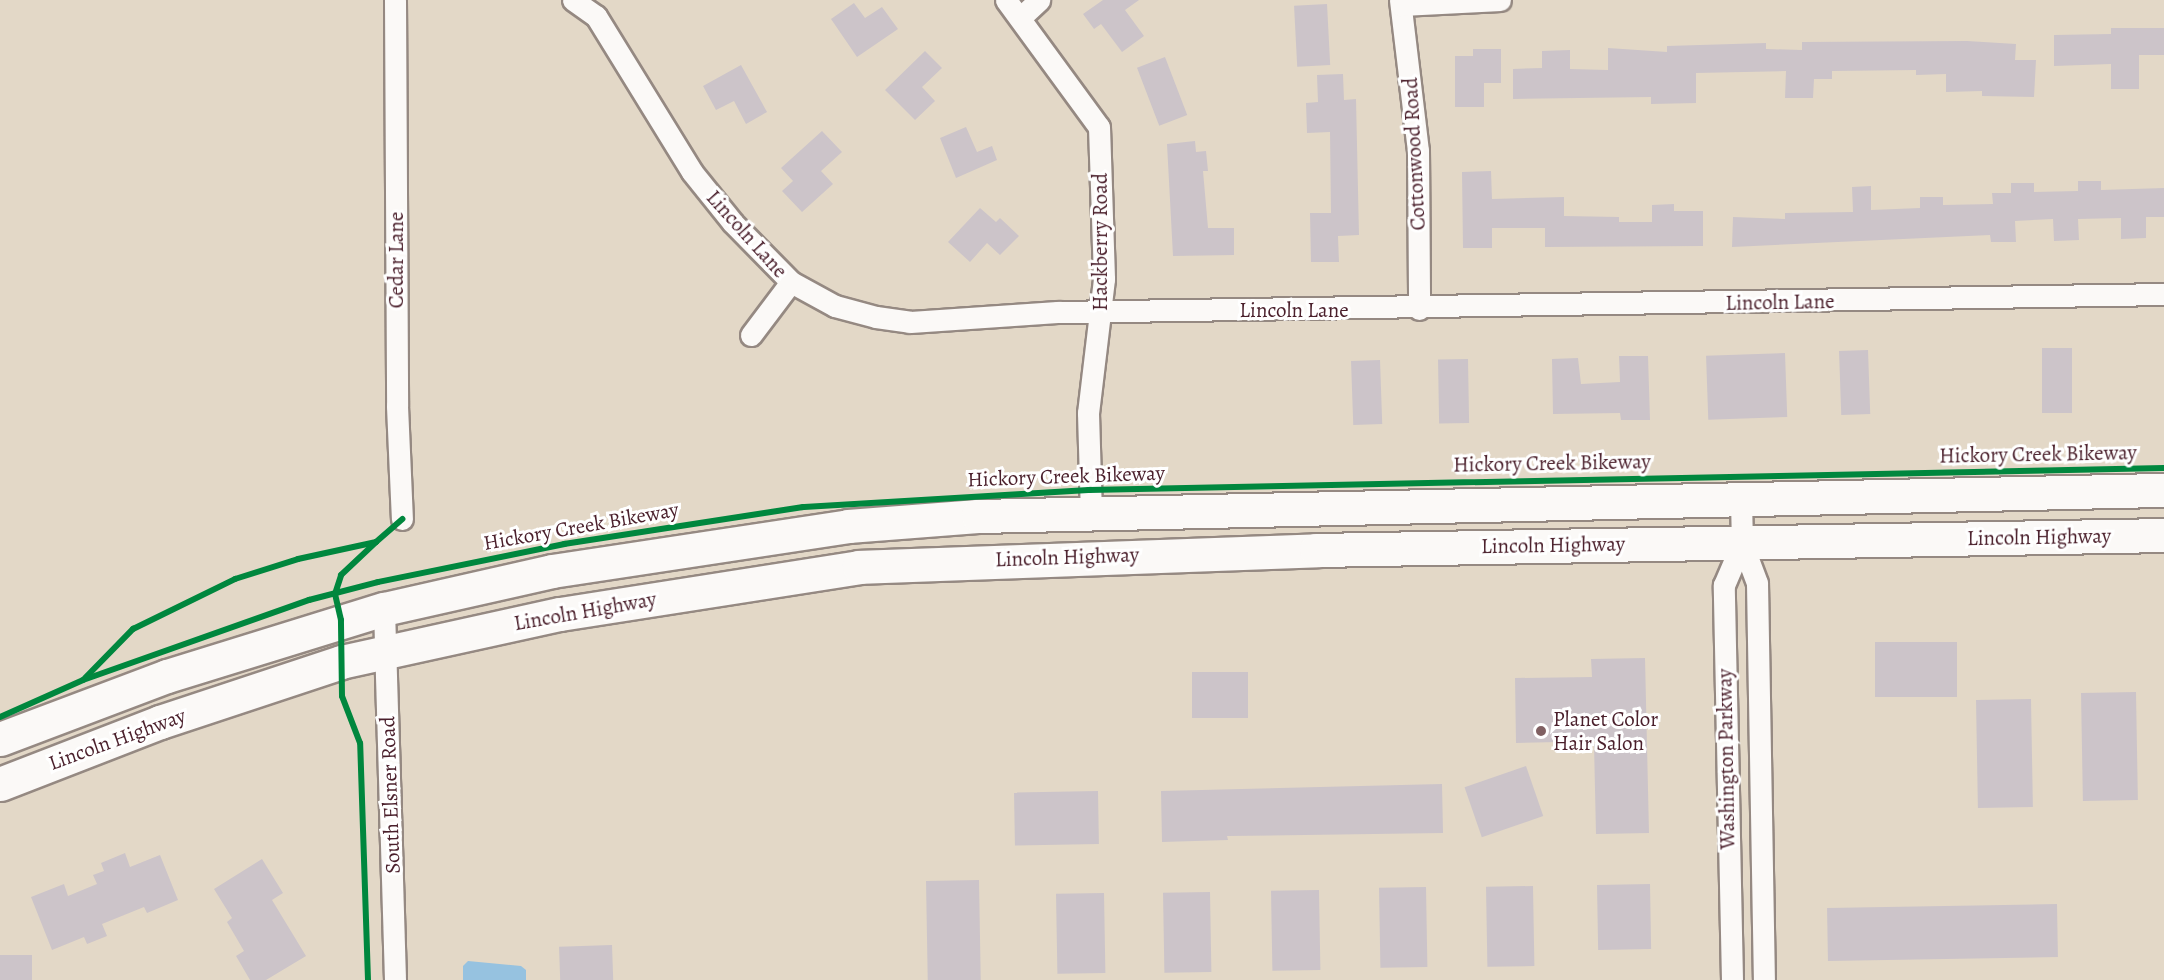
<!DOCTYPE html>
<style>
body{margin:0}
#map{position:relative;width:2164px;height:980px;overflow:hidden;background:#e3d8c7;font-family:Alegreya,serif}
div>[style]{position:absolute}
.water>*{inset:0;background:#96c2e0}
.building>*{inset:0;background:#ccc4c9;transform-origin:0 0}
.roads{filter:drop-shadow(2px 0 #958982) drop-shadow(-2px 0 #958982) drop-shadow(0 2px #958982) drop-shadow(0 -2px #958982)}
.street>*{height:21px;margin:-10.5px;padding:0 10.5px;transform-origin:10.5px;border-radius:10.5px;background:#fbf9f7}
.primary>*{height:33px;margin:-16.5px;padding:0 16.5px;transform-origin:16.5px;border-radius:16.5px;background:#fbf9f7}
.cycleway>*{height:6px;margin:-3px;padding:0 3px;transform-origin:3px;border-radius:3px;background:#00873e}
.dots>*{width:16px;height:16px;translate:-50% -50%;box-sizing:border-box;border:3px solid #fff;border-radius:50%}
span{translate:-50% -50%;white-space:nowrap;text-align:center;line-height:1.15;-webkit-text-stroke:6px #fff;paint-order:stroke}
.street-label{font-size:21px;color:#4a1f2b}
.poi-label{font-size:21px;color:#4a1f2b}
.left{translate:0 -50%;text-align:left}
</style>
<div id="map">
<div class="water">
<i style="clip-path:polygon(468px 961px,521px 966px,526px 970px,526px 980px,463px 980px,463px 966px)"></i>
</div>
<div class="building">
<i style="clip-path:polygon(1103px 0,1139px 0,1125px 10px,1144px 36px,1122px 52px,1101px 24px,1094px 29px,1083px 14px)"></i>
<i style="clip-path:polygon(854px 3px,865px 18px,882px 7px,898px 29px,857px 57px,831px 19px)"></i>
<i style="left:1327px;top:4px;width:61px;height:33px;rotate:87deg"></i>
<i style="clip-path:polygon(2111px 28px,2164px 28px,2164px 55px,2139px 55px,2139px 89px,2111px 89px,2111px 64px,2054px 66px,2054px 35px,2111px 34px)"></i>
<i style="clip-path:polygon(1967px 41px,2016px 44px,2015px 60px,2036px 60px,2034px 97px,1982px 96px,1982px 91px,1946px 92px,1946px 74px,1916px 75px,1916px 70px,1832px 71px,1832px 79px,1814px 79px,1813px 98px,1785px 98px,1786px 71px,1696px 73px,1696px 103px,1651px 104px,1651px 97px,1513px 99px,1513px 69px,1542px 68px,1542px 51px,1570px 50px,1570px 69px,1608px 70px,1608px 48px,1667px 52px,1667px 46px,1766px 43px,1766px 49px,1802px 50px,1802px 42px)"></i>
<i style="clip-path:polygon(1473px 49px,1501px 49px,1501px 83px,1484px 83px,1484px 107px,1455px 107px,1455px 56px,1473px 56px)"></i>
<i style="clip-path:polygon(925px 51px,942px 68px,922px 87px,935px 101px,915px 120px,885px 90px)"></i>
<i style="left:1165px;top:57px;width:62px;height:30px;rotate:69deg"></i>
<i style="clip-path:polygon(741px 65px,767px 112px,746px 124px,734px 101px,716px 110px,703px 86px)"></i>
<i style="clip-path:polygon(1343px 74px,1344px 100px,1356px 99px,1359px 235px,1338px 236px,1339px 262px,1311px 262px,1310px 213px,1331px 213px,1330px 132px,1307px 133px,1306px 103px,1318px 102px,1317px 75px)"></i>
<i style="clip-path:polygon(966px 127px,977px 152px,992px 146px,997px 160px,956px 178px,940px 138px)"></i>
<i style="clip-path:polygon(822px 131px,842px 152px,821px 171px,833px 184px,802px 212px,782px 191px,793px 181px,781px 168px)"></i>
<i style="clip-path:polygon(1195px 141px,1196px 152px,1206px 151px,1208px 171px,1203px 171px,1208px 228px,1234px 228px,1234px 255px,1173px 256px,1167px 144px)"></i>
<i style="clip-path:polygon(1491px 171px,1492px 199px,1564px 197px,1564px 216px,1619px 217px,1619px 222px,1652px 222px,1652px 205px,1674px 204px,1674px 211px,1703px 211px,1703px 246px,1545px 247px,1545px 228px,1492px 228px,1492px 248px,1463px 248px,1462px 172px)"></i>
<i style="clip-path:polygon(2078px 181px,2101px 181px,2101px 190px,2164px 188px,2164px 217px,2146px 217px,2146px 238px,2121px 239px,2121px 218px,2078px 219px,2079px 240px,2054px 241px,2053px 219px,2015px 221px,2016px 242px,1991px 242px,1990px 235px,1732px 247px,1733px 217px,1785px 219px,1785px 213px,1853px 212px,1852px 187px,1871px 186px,1871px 210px,1920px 208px,1920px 197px,1943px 197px,1943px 205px,1993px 204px,1992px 193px,2011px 193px,2011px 183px,2034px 183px,2034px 192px,2078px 191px)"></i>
<i style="clip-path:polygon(980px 208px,996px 222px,1000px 218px,1019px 236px,1000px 255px,987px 243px,970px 262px,948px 242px)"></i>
<i style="left:2042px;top:348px;width:30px;height:65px"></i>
<i style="left:1868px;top:350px;width:64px;height:29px;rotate:88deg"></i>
<i style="left:1785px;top:353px;width:64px;height:79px;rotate:88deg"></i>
<i style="clip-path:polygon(1619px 356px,1648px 356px,1650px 420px,1621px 420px,1620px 413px,1553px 414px,1552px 359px,1578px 358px,1581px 384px,1620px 382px)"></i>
<i style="left:1468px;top:359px;width:64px;height:30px;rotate:89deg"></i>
<i style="left:1380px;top:360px;width:64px;height:29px;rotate:88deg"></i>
<i style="left:1875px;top:642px;width:82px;height:55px"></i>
<i style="clip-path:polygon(1645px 658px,1649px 833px,1596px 834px,1594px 744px,1604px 741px,1516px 743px,1515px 678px,1592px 677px,1591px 659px)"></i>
<i style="left:1248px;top:672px;width:46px;height:56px;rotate:90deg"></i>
<i style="left:2136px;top:692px;width:108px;height:55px;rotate:89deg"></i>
<i style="left:2031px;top:699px;width:108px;height:55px;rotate:89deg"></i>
<i style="left:1526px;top:766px;width:53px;height:65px;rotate:71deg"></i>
<i style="clip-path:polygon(1442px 784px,1443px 833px,1227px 836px,1228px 840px,1162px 842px,1161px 791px)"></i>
<i style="left:1098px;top:791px;width:53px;height:84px;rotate:89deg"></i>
<i style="clip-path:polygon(125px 853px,130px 867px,160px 855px,178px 900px,147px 913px,144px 907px,102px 924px,107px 936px,87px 944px,84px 937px,52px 950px,31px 897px,64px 884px,68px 896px,97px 884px,93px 875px,104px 871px,101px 863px)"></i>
<i style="clip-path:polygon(262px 859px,283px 893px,272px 900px,306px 956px,266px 980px,250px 980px,236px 956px,244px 951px,227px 922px,232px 918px,214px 889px)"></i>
<i style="left:979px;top:880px;width:100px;height:53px;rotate:89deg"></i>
<i style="left:1650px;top:884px;width:65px;height:53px;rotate:89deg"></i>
<i style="left:1533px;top:886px;width:80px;height:47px;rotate:89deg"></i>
<i style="left:1426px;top:887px;width:80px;height:47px;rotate:89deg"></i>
<i style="left:1319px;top:890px;width:80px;height:48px;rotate:89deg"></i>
<i style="left:1210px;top:892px;width:80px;height:47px;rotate:89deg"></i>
<i style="left:1104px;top:893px;width:80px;height:48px;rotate:89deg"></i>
<i style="left:2057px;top:904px;width:53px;height:230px;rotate:89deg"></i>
<i style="left:612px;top:945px;width:35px;height:53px;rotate:88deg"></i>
<i style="left:0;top:955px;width:32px;height:25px"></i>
</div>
<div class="roads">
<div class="street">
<i style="left:395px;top:0;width:406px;rotate:89.7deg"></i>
<i style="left:397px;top:406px;width:113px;rotate:87.5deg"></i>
<i style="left:573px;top:0;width:28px;rotate:35deg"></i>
<i style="left:596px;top:16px;width:183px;rotate:58.4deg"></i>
<i style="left:692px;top:172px;width:65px;rotate:51.2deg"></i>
<i style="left:733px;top:223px;width:83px;rotate:45.5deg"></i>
<i style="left:791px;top:282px;width:50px;rotate:28.6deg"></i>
<i style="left:835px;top:306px;width:42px;rotate:15deg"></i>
<i style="left:876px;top:317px;width:34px;rotate:8deg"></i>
<i style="left:910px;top:322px;width:148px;rotate:-3.9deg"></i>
<i style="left:1058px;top:312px;width:1106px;rotate:-0.93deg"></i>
<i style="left:1006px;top:0;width:157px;rotate:53.8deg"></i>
<i style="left:1099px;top:127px;width:152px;rotate:88.1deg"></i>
<i style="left:1104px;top:279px;width:135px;rotate:96.8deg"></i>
<i style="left:1088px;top:413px;width:100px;rotate:88.3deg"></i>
<i style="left:1400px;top:0;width:151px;rotate:83.2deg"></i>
<i style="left:1418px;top:150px;width:159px;rotate:89.6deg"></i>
<i style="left:1402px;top:5px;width:98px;rotate:-2.9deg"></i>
<i style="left:1021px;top:17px;width:25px;rotate:-43deg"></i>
<i style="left:751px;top:335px;width:66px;rotate:-53deg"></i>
<i style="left:1741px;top:500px;width:43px;rotate:88.7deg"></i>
<i style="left:1742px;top:543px;width:43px;rotate:69.4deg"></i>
<i style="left:1757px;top:583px;width:397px;rotate:89deg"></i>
<i style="left:384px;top:609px;width:371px;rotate:88.3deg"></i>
<i style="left:1732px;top:980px;width:395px;rotate:-91.2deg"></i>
<i style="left:1724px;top:585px;width:46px;rotate:-66.8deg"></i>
</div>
<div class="primary">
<i style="left:0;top:739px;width:178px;rotate:-20.7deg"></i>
<i style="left:167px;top:676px;width:227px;rotate:-17.2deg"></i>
<i style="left:384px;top:609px;width:172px;rotate:-12.7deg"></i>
<i style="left:552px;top:571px;width:299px;rotate:-8.6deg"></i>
<i style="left:848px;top:526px;width:130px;rotate:-4.4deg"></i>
<i style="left:978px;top:516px;width:1186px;rotate:-1.26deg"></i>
<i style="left:0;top:784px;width:172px;rotate:-21.2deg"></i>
<i style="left:160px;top:722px;width:191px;rotate:-18.3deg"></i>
<i style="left:341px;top:662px;width:224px;rotate:-12.4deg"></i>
<i style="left:560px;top:614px;width:303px;rotate:-8.9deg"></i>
<i style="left:859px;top:567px;width:457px;rotate:-2.1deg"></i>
<i style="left:1316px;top:550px;width:848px;rotate:-1.01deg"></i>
</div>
</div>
<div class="cycleway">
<i style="left:85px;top:678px;width:69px;rotate:-45.6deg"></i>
<i style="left:133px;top:629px;width:114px;rotate:-26.1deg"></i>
<i style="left:235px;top:579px;width:66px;rotate:-17.6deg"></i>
<i style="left:298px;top:559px;width:80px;rotate:-12.3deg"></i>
<i style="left:376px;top:542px;width:35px;rotate:-41deg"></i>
<i style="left:0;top:717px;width:91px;rotate:-24deg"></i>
<i style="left:83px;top:680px;width:240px;rotate:-19.5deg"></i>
<i style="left:309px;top:600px;width:71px;rotate:-14.6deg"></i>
<i style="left:378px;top:582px;width:190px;rotate:-11.5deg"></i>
<i style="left:564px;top:544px;width:242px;rotate:-8.8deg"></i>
<i style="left:803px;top:507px;width:287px;rotate:-3.4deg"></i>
<i style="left:1089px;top:490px;width:1075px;rotate:-1.17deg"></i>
<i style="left:368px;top:980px;width:237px;rotate:-91.9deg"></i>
<i style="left:360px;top:743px;width:50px;rotate:-111deg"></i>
<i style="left:342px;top:696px;width:76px;rotate:-90.8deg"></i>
<i style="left:341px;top:620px;width:27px;rotate:-103deg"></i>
<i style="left:335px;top:594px;width:20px;rotate:-72deg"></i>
<i style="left:341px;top:575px;width:48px;rotate:-43.3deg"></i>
</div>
<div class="dots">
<i style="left:1541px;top:731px;background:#806062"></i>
</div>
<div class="street-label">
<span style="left:1414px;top:154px;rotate:-93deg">Cottonwood Road</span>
<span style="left:747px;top:234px;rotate:48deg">Lincoln Lane</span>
<span style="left:1100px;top:242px;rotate:-90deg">Hackberry Road</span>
<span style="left:396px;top:260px;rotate:-90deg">Cedar Lane</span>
<span style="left:1780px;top:302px;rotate:-1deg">Lincoln Lane</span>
<span style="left:1294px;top:310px">Lincoln Lane</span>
<span style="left:2038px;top:454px;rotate:-1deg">Hickory Creek Bikeway</span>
<span style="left:1552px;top:463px;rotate:-1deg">Hickory Creek Bikeway</span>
<span style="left:1066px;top:476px;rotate:-2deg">Hickory Creek Bikeway</span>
<span style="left:581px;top:526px;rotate:-10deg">Hickory Creek Bikeway</span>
<span style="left:2039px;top:537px;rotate:-1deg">Lincoln Highway</span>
<span style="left:1553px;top:545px;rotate:-1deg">Lincoln Highway</span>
<span style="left:1067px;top:557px;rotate:-2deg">Lincoln Highway</span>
<span style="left:585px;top:611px;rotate:-10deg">Lincoln Highway</span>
<span style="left:117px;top:739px;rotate:-20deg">Lincoln Highway</span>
<span style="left:1726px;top:759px;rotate:-91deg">Washington Parkway</span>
<span style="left:390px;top:795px;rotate:-92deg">South Elsner Road</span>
</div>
<div class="poi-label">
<span class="left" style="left:1553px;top:731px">Planet Color<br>Hair Salon</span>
</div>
</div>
